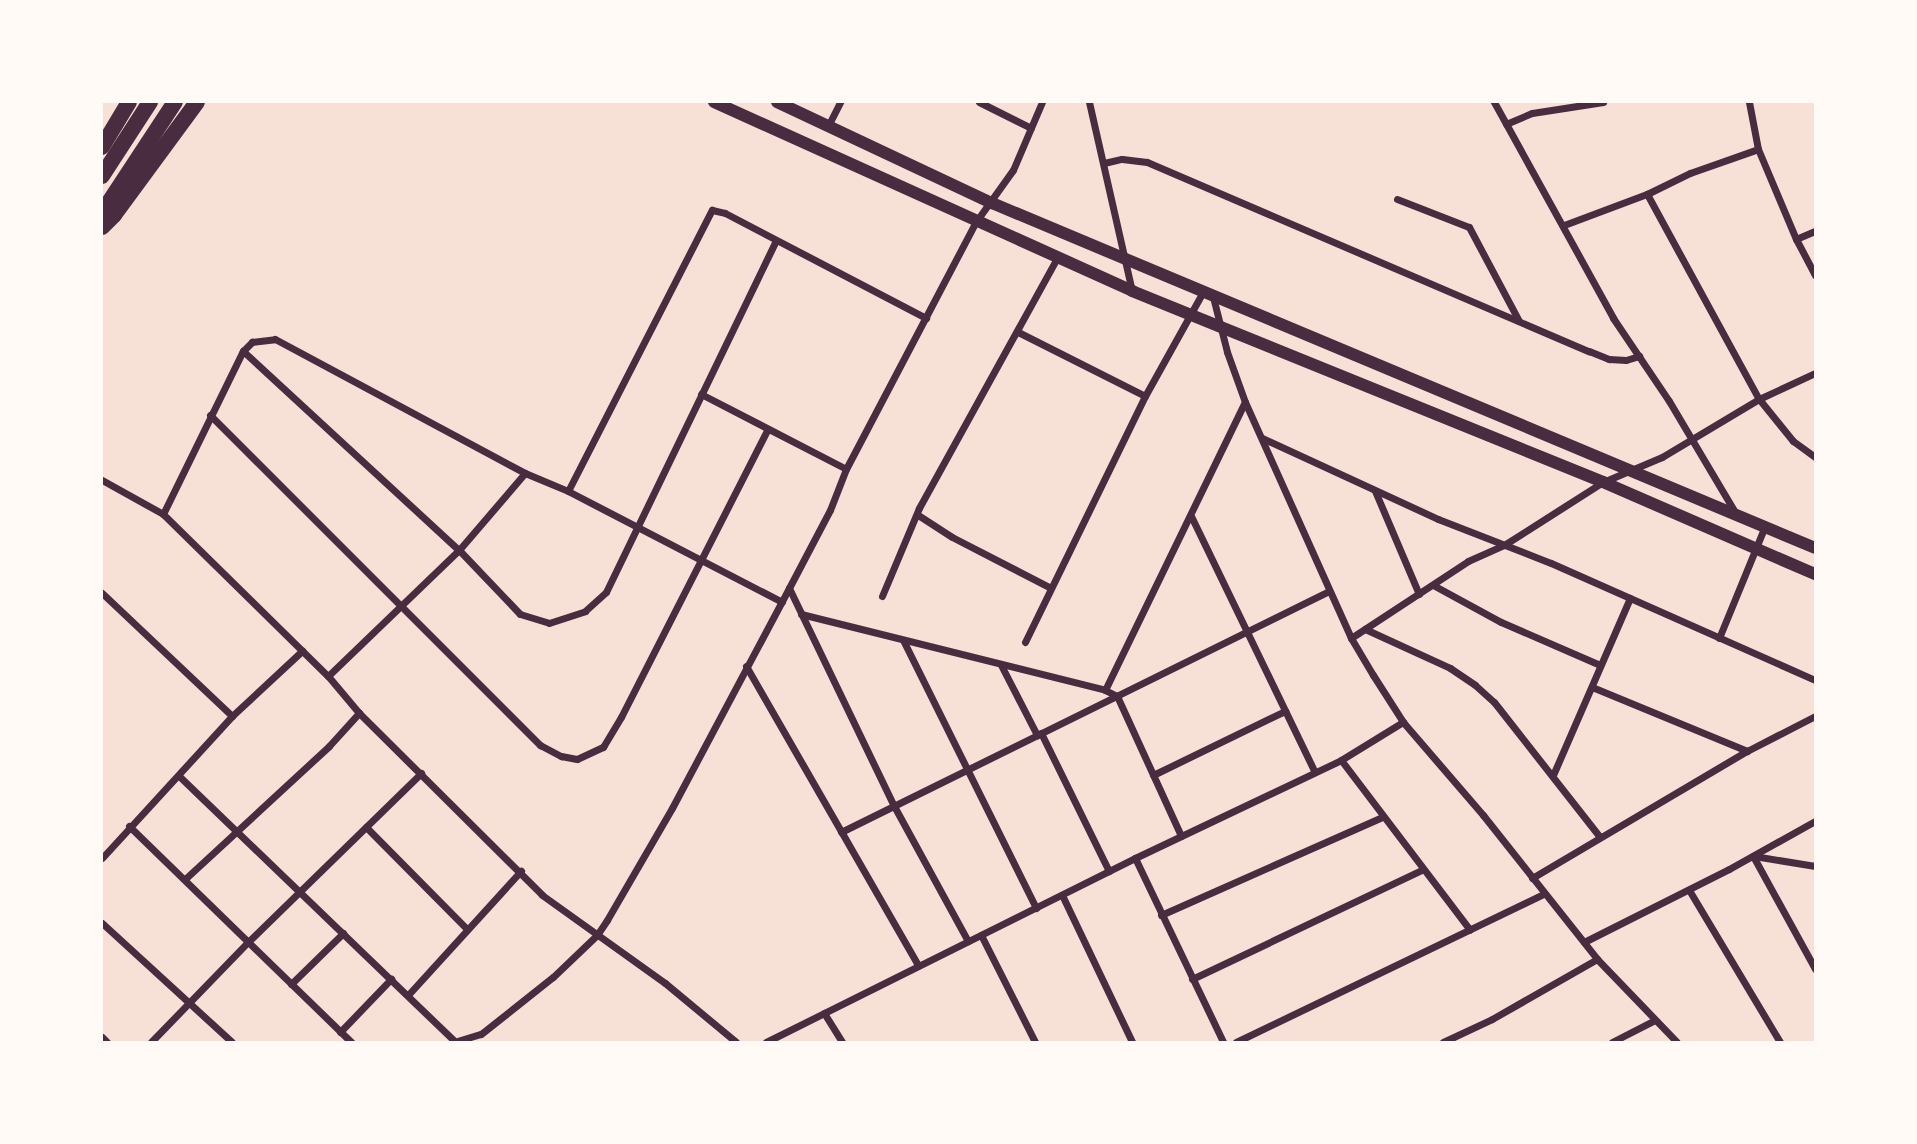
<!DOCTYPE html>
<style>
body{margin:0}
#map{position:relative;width:1917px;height:1144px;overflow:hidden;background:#f7e1d7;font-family:Inter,sans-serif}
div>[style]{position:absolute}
.minor>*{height:7px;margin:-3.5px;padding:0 3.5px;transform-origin:3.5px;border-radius:3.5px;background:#4a2c40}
.secondary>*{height:12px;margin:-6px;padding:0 6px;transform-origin:6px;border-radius:6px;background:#4a2c40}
.trunk>*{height:16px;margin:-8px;padding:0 8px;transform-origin:8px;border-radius:8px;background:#4a2c40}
span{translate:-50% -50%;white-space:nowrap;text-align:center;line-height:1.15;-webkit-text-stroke:5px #fffaf5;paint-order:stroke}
.frame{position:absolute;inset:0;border:103px solid #fffaf5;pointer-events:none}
</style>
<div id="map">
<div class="minor">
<i style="left:979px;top:102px;width:58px;rotate:26.6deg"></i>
<i style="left:1089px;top:102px;width:194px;rotate:77.2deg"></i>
<i style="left:1494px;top:102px;width:247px;rotate:61.1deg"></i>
<i style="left:1613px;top:318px;width:100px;rotate:56deg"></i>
<i style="left:1669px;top:401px;width:131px;rotate:59.3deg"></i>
<i style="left:1749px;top:102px;width:48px;rotate:79.2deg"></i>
<i style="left:1758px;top:149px;width:98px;rotate:67.1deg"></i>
<i style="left:1796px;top:239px;width:41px;rotate:62.2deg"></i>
<i style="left:1506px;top:124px;width:28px;rotate:-23deg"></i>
<i style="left:1532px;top:113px;width:72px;rotate:-8.8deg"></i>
<i style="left:828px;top:126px;width:27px;rotate:-63deg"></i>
<i style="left:1104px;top:163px;width:18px;rotate:-13deg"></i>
<i style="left:1122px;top:159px;width:25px;rotate:7deg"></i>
<i style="left:1147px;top:162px;width:481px;rotate:23.2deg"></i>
<i style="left:1589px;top:351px;width:22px;rotate:22deg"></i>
<i style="left:1609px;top:359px;width:17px;rotate:3deg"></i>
<i style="left:1626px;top:360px;width:14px;rotate:-17deg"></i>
<i style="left:1647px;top:194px;width:234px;rotate:61.4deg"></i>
<i style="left:1759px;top:399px;width:54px;rotate:51deg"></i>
<i style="left:1793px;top:441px;width:27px;rotate:36deg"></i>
<i style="left:1397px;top:199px;width:77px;rotate:21.3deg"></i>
<i style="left:1469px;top:227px;width:106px;rotate:62deg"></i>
<i style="left:1564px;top:225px;width:89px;rotate:-20.5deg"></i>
<i style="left:1647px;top:194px;width:48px;rotate:-26deg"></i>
<i style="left:1690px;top:173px;width:72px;rotate:-19.4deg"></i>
<i style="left:1796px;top:239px;width:21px;rotate:-23deg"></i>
<i style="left:1213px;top:297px;width:57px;rotate:75.7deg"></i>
<i style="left:1227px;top:352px;width:53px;rotate:70.2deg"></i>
<i style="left:1245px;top:402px;width:259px;rotate:65.8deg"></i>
<i style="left:1351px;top:638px;width:43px;rotate:59.3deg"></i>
<i style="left:1373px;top:675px;width:56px;rotate:57.4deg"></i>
<i style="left:1403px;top:722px;width:123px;rotate:49.3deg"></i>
<i style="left:1483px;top:815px;width:184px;rotate:51.6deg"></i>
<i style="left:1597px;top:959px;width:115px;rotate:46.1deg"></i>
<i style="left:1018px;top:332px;width:142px;rotate:26.7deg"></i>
<i style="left:243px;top:351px;width:294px;rotate:42.7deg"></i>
<i style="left:459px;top:550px;width:88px;rotate:46.4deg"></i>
<i style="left:520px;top:614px;width:30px;rotate:17deg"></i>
<i style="left:549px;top:623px;width:38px;rotate:-18deg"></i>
<i style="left:585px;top:611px;width:28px;rotate:-42deg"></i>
<i style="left:606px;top:592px;width:390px;rotate:-64.2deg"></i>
<i style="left:701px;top:394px;width:163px;rotate:27.3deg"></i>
<i style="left:210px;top:415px;width:467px;rotate:45deg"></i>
<i style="left:540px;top:745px;width:24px;rotate:28deg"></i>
<i style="left:561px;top:756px;width:16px;rotate:11deg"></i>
<i style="left:577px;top:759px;width:29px;rotate:-25deg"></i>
<i style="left:603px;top:747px;width:35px;rotate:-59deg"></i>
<i style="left:621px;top:717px;width:323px;rotate:-63deg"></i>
<i style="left:1262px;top:438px;width:194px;rotate:24.7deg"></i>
<i style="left:1438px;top:519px;width:121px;rotate:21.3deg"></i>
<i style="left:1551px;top:563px;width:289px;rotate:23.9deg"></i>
<i style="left:102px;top:480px;width:70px;rotate:29.1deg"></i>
<i style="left:163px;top:514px;width:231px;rotate:44.5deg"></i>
<i style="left:328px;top:676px;width:48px;rotate:50deg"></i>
<i style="left:359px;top:713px;width:258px;rotate:44.8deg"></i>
<i style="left:542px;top:895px;width:151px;rotate:35.6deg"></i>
<i style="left:665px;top:983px;width:92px;rotate:39.7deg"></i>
<i style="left:568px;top:491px;width:316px;rotate:-62.9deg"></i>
<i style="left:712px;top:210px;width:13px;rotate:13deg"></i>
<i style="left:725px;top:213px;width:227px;rotate:27.6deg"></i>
<i style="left:1375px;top:491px;width:112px;rotate:66.9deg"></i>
<i style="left:163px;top:514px;width:182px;rotate:-63.9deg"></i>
<i style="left:243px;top:351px;width:13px;rotate:-45deg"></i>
<i style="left:252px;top:342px;width:23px;rotate:-7deg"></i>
<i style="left:275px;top:339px;width:284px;rotate:28.2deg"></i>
<i style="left:525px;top:473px;width:47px;rotate:22.7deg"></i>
<i style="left:568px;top:491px;width:241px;rotate:27.4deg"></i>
<i style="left:918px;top:515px;width:40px;rotate:32.9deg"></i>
<i style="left:952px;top:537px;width:111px;rotate:27.3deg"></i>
<i style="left:1191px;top:516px;width:284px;rotate:64.2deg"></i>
<i style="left:1433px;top:585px;width:77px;rotate:28.6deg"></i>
<i style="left:1501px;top:622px;width:108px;rotate:23.5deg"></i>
<i style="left:789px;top:588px;width:242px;rotate:64.3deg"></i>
<i style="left:894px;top:806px;width:154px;rotate:61.3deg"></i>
<i style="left:102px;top:593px;width:179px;rotate:43.4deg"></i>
<i style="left:882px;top:596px;width:95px;rotate:-67.2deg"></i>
<i style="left:919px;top:508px;width:286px;rotate:-61.1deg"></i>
<i style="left:801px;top:614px;width:313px;rotate:14deg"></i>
<i style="left:1105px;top:690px;width:13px;rotate:27deg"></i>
<i style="left:1117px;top:696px;width:154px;rotate:65.4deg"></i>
<i style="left:1365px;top:629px;width:94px;rotate:24.6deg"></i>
<i style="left:1450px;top:668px;width:30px;rotate:34deg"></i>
<i style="left:1475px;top:685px;width:25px;rotate:42deg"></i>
<i style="left:1494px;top:702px;width:170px;rotate:51.9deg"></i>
<i style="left:1351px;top:638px;width:140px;rotate:-33.3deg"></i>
<i style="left:1468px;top:561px;width:39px;rotate:-24deg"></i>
<i style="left:1504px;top:545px;width:117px;rotate:-32.5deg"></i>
<i style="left:1603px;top:482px;width:64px;rotate:-23deg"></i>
<i style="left:1662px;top:457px;width:113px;rotate:-30.9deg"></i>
<i style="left:1759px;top:399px;width:62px;rotate:-24.9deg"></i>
<i style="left:1719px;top:638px;width:121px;rotate:-67.7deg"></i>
<i style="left:904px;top:642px;width:297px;rotate:63.6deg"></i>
<i style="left:1025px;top:642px;width:274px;rotate:-64deg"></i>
<i style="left:1145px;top:396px;width:119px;rotate:-60.9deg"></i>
<i style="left:1001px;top:665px;width:79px;rotate:62.8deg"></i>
<i style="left:746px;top:666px;width:345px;rotate:60.1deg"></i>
<i style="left:328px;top:676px;width:182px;rotate:-43.9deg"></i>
<i style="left:459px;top:550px;width:101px;rotate:-49.4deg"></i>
<i style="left:1592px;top:687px;width:168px;rotate:22.4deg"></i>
<i style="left:1105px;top:690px;width:320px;rotate:-64.1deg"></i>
<i style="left:1041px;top:733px;width:154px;rotate:63.8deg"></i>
<i style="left:1341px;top:760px;width:213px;rotate:52.8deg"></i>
<i style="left:1153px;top:775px;width:147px;rotate:-25.9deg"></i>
<i style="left:1553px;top:775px;width:193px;rotate:-66.5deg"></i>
<i style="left:179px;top:776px;width:383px;rotate:43.9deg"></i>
<i style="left:129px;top:826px;width:310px;rotate:44.2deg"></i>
<i style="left:366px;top:827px;width:144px;rotate:45.3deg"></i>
<i style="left:841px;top:832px;width:544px;rotate:-26.28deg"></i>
<i style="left:1753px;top:856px;width:129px;rotate:61.2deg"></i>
<i style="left:1754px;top:856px;width:62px;rotate:9.3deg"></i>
<i style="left:102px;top:858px;width:193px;rotate:-47.5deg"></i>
<i style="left:232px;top:716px;width:96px;rotate:-42.9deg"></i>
<i style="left:1135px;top:858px;width:204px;rotate:64.4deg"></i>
<i style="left:1532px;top:878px;width:250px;rotate:-30.6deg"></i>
<i style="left:1747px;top:751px;width:76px;rotate:-27.2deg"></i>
<i style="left:185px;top:879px;width:196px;rotate:-42.7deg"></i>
<i style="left:329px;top:746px;width:45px;rotate:-47.7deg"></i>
<i style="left:1689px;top:890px;width:177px;rotate:59.1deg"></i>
<i style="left:1062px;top:895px;width:163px;rotate:64.5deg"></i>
<i style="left:1161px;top:915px;width:242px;rotate:-23.9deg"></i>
<i style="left:102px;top:923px;width:176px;rotate:42.5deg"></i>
<i style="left:981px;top:935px;width:120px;rotate:63.2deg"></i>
<i style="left:1584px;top:942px;width:162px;rotate:-26.7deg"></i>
<i style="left:1729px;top:869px;width:98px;rotate:-29.2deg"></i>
<i style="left:1192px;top:979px;width:255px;rotate:-25.4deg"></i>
<i style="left:291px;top:984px;width:73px;rotate:-44.4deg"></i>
<i style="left:408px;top:995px;width:168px;rotate:-47.7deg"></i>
<i style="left:824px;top:1013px;width:34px;rotate:58deg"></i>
<i style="left:340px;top:1032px;width:74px;rotate:-46.1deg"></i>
<i style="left:102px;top:1037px;width:7px;rotate:45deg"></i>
<i style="left:151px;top:1042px;width:139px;rotate:-45.9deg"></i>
<i style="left:248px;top:942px;width:242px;rotate:-44.3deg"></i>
<i style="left:454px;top:1042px;width:28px;rotate:-17deg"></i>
<i style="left:481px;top:1034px;width:92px;rotate:-38.4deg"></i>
<i style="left:553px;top:977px;width:61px;rotate:-43.7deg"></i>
<i style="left:597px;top:935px;width:18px;rotate:-56deg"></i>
<i style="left:607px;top:920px;width:129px;rotate:-59.9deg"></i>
<i style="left:672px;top:808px;width:249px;rotate:-62deg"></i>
<i style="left:789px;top:588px;width:88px;rotate:-62.3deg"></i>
<i style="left:830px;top:510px;width:44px;rotate:-68.7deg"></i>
<i style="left:846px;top:469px;width:278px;rotate:-62.3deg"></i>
<i style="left:975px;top:223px;width:65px;rotate:-54.4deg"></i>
<i style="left:1013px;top:170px;width:74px;rotate:-66.9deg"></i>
<i style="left:766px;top:1042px;width:412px;rotate:-26.5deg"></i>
<i style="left:1135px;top:858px;width:228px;rotate:-25.4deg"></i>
<i style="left:1341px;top:760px;width:73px;rotate:-31.5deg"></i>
<i style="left:1236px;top:1042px;width:342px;rotate:-25.7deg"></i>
<i style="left:1443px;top:1042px;width:54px;rotate:-25.1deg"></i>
<i style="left:1492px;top:1019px;width:121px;rotate:-29.7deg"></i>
<i style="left:1612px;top:1042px;width:48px;rotate:-27.1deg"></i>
</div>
<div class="secondary">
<i style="left:714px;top:102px;width:459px;rotate:24.3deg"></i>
<i style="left:1132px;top:291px;width:508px;rotate:22.07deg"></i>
<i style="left:1603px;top:482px;width:231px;rotate:23.5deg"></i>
<i style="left:777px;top:102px;width:238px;rotate:25.2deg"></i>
<i style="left:992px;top:203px;width:892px;rotate:22.74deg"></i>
</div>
<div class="trunk">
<i style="left:102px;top:147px;width:52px;rotate:-59deg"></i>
<i style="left:102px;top:176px;width:88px;rotate:-57deg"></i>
<i style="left:102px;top:213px;width:133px;rotate:-56.7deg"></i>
<i style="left:102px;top:227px;width:17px;rotate:-45deg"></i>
<i style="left:114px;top:215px;width:140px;rotate:-53.7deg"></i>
</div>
<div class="frame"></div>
</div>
